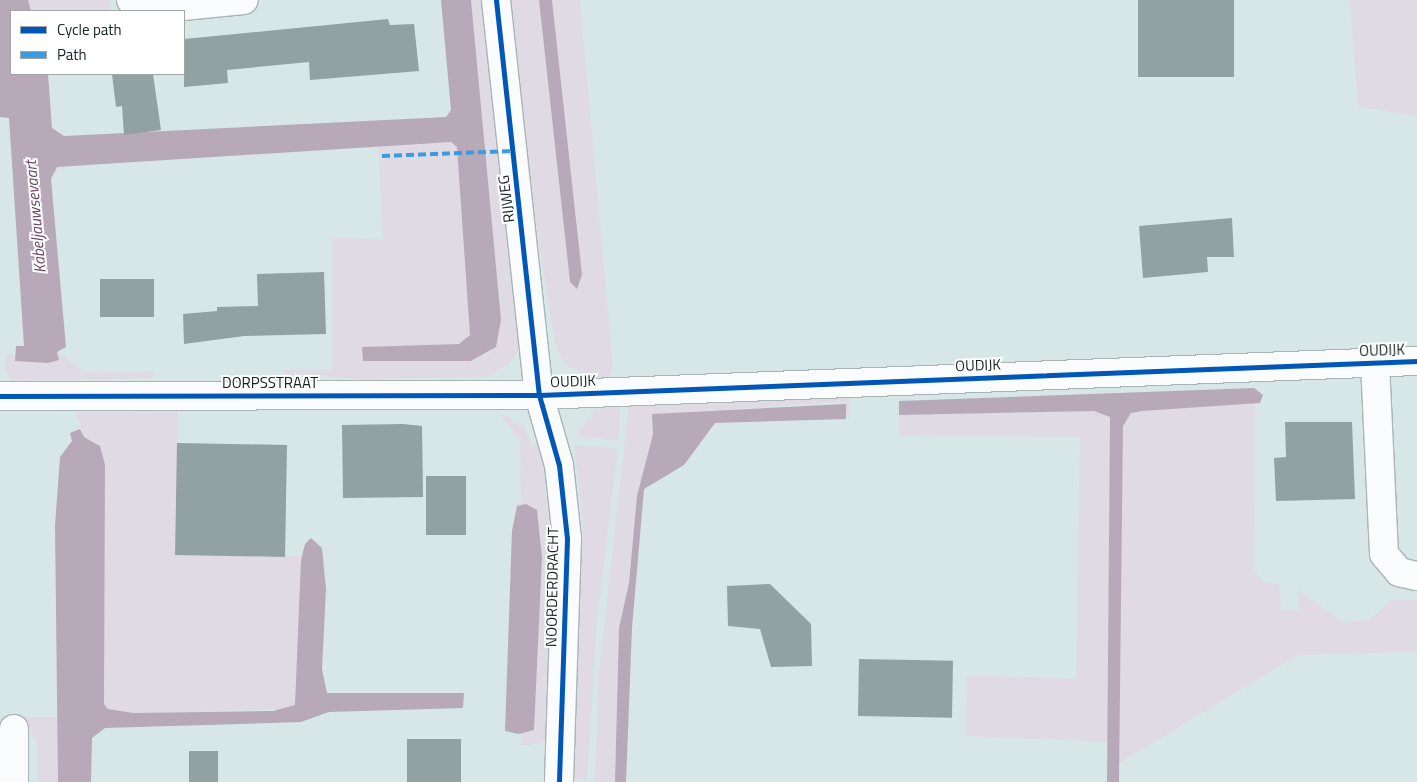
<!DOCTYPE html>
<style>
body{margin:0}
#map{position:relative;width:1417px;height:782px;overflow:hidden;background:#d7e7e8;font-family:"Titillium Web",sans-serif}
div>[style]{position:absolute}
.green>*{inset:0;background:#dfdae4;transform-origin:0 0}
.water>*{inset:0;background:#b8a9b8}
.building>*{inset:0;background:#92a1a2;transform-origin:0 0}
.roads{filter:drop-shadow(1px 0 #a8b5b5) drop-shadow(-1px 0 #a8b5b5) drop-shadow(0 1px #a8b5b5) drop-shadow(0 -1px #a8b5b5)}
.minor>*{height:28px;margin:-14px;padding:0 14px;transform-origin:14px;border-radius:14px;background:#f9fbfc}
.quiet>*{height:4px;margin-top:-2px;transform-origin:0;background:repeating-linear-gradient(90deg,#3b9be0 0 8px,transparent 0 12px)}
.cycleway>*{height:5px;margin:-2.5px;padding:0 2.5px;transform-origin:2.5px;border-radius:2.5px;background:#0057b8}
span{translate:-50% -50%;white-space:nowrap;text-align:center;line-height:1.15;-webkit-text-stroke:4px #fff;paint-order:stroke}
.street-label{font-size:15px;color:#162121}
.water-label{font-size:16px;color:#6e4465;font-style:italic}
.legend{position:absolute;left:10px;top:10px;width:175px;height:65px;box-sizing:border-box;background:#fff;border:1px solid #a2a6a6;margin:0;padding:6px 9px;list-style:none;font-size:15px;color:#162121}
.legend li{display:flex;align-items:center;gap:10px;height:25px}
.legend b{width:25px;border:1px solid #a2a6a6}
</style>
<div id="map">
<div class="green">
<i style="left:28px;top:0;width:82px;height:11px"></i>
<i style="clip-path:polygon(471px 0,483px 0,519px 351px,507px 366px,486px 377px,354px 379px,294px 373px,294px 377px,288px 377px,283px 370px,332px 369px,332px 238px,383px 239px,378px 145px,451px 142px,457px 147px,472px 327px,466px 341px,459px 344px,363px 347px,363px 361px,470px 361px,491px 352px,501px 320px)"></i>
<i style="clip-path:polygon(511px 0,539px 0,570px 282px,581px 285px,552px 0,580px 0,613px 369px,608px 379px,596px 379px,565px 365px,555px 344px,527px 166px)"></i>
<i style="clip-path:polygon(1350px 0,1417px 0,1417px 116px,1358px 107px)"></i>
<i style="clip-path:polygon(58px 351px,84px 372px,156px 371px,151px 378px,11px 381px,5px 371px,5px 354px,15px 354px,15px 361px,48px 363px,59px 360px)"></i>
<i style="clip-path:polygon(849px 395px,849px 419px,842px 402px,652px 414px,653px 434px,637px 496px,629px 583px,619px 628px,615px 782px,595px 782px,599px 674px,629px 403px)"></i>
<i style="clip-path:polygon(1255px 403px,1254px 572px,1264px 582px,1279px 584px,1281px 610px,1299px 610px,1298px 590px,1344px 623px,1369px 620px,1392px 600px,1417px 600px,1417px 652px,1298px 655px,1119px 763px,1123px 426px,1131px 413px,1142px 411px)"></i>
<i style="clip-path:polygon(620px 404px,619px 441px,575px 436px,594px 411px)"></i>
<i style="clip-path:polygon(178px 411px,176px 555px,302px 556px,298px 696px,295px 705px,287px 709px,132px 713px,112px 712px,104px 704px,98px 443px,84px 437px,75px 412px)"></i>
<i style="clip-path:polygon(1094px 411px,1110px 416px,1111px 424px,1108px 742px,966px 736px,967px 675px,1076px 679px,1080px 437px,899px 436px,899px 415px)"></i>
<i style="clip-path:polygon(499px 413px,524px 426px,533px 446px,540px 444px,551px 532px,546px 740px,529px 745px,521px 745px,521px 734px,534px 730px,541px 531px,517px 506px,518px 512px,516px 504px,521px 503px,520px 440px)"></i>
<i style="clip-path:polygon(574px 445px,618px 449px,597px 619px,587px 780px,573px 778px,583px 524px)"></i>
<i style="clip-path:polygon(0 717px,59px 717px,59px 726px,55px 726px,59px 730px,58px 782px,37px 782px,37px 741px,28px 731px,27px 722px,0 721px)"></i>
</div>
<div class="water">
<i style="clip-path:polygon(0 0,28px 0,31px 11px,11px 11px,11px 74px,48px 74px,52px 128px,64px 136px,446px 117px,451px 110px,441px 0,471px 0,501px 320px,496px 347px,471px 361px,363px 361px,362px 347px,459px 344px,470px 335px,457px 147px,451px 142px,57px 167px,51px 179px,66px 347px,57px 352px,59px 360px,48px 363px,15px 361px,16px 346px,24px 346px,9px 118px,0 117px)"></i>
<i style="clip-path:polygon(539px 0,552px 0,582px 275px,577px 289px,570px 282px)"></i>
<i style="clip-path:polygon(1254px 388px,1263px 395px,1260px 403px,1142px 411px,1131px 413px,1123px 426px,1119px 782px,1107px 782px,1110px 417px,1094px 411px,899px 415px,899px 401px)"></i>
<i style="clip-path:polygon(846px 404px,846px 419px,715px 423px,684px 465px,644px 489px,632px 628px,626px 782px,615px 782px,619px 628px,629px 583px,637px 496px,653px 434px,652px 414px)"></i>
<i style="clip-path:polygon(80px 429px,84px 437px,100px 446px,105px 465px,104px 704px,108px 709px,133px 713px,273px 711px,295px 705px,301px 560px,305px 544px,311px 538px,322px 548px,326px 589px,322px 669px,327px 693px,464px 693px,463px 708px,329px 712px,301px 722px,105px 728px,92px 738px,91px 782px,58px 782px,55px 525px,60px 457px,72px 441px,70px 433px)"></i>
<i style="clip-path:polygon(526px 504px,537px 510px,542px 557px,534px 730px,519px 734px,505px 731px,512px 531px,517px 506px)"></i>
</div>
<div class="building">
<i style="left:1138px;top:0;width:96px;height:77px"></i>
<i style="clip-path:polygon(388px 19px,390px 25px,414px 24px,419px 71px,310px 80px,309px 62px,227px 70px,228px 83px,184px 87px,184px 39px)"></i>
<i style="clip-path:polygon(112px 74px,153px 74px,161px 130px,124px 135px,122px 106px,116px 107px)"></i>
<i style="clip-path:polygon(1232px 218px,1234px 257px,1207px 257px,1208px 272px,1143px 278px,1139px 226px)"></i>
<i style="clip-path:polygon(324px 272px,326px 334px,244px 336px,184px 344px,183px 314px,217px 311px,217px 307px,258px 306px,257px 274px)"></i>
<i style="left:100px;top:279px;width:54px;height:38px"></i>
<i style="clip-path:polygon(1285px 422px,1352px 422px,1355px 499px,1276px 501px,1274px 458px,1286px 457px)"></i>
<i style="clip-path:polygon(403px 424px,422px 426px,423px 497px,343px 498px,342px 425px)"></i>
<i style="left:177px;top:443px;width:110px;height:112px;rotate:1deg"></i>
<i style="left:466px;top:476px;width:59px;height:40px;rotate:90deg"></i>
<i style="clip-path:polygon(770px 584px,811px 624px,812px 666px,771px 667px,760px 629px,728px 626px,727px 586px)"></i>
<i style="left:859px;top:659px;width:94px;height:57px;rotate:1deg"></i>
<i style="left:407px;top:739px;width:54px;height:43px"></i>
<i style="left:218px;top:751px;width:31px;height:29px;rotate:90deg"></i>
</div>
<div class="roads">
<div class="minor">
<i style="left:131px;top:0;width:24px;rotate:22deg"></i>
<i style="left:153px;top:9px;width:91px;rotate:-5.6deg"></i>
<i style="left:496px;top:0;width:397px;rotate:83.8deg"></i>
<i style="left:539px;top:395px;width:73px;rotate:74.1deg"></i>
<i style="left:559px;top:465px;width:74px;rotate:83.8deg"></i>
<i style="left:567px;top:539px;width:243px;rotate:91.9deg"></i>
<i style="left:1375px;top:363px;width:191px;rotate:87.3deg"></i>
<i style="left:1384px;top:554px;width:23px;rotate:50deg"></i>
<i style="left:1399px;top:572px;width:18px;rotate:13deg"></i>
<i style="left:0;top:396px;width:539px;rotate:-0.11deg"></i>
<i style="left:539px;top:395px;width:879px;rotate:-2.22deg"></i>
<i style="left:14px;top:782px;width:53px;rotate:-90deg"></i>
</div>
</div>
<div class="quiet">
<i style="left:382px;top:156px;width:131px;rotate:-2.2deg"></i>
</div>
<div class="cycleway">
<i style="left:496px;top:0;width:397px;rotate:83.8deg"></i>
<i style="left:539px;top:395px;width:73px;rotate:74.1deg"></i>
<i style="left:559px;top:465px;width:74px;rotate:83.8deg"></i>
<i style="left:567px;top:539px;width:243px;rotate:91.9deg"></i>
<i style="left:0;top:396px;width:539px;rotate:-0.11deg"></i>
<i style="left:539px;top:395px;width:879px;rotate:-2.22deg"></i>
</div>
<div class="street-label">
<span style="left:506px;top:199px;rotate:-97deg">RIJWEG</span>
<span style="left:1382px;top:350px;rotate:-2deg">OUDIJK</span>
<span style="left:978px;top:365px;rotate:-2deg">OUDIJK</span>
<span style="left:573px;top:381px;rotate:-2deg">OUDIJK</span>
<span style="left:270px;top:383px">DORPSSTRAAT</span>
<span style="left:552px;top:587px;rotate:-89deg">NOORDERDRACHT</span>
</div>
<div class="water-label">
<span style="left:35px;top:217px;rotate:-95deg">Kabeljauwsevaart</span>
</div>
<ul class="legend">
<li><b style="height:6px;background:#0057b8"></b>Cycle path</li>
<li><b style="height:6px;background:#3b9be0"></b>Path</li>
</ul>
</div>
